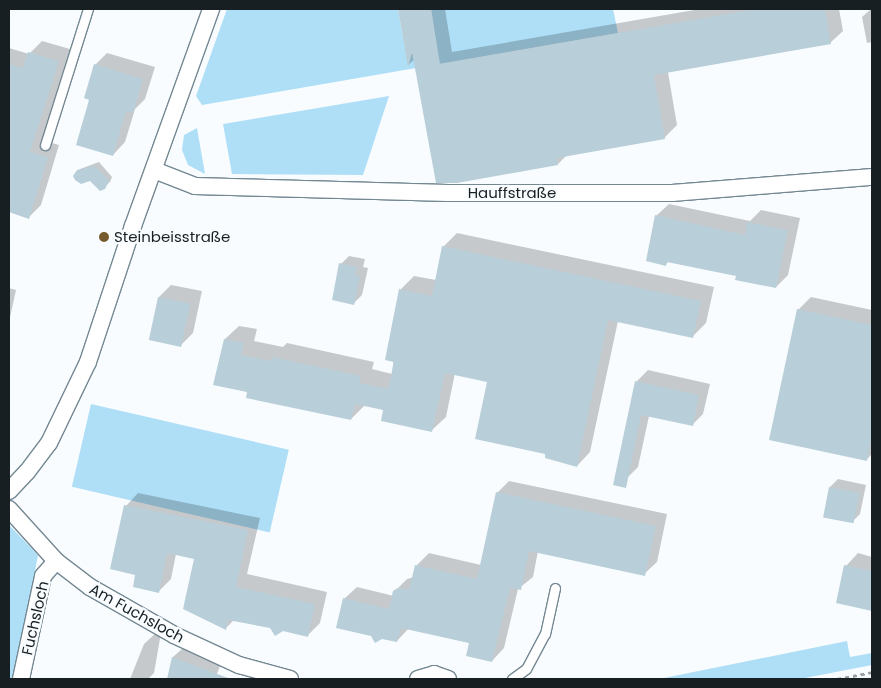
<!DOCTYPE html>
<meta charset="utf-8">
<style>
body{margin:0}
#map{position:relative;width:881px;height:688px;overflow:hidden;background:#f8fcfe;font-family:Poppins,sans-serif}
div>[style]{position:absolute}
.green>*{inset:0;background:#afdff7;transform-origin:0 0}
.shadow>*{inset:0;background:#0003}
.building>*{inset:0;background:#b8ced9;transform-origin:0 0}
.path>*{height:3px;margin-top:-1.5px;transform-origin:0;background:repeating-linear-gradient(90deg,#989ea1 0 4px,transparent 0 8px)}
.roads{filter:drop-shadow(1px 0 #748892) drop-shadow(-1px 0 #748892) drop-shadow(0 1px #748892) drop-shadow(0 -1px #748892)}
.service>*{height:9px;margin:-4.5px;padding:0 4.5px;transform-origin:4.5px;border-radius:4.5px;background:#fff}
.minor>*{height:16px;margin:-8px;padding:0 8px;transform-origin:8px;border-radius:8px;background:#fff}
.dots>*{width:14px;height:14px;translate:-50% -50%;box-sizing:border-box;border:2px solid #f8fcfe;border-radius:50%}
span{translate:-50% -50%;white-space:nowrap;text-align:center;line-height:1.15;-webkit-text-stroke:4.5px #f8fcfe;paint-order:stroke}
.street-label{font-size:15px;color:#171f23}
.poi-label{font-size:15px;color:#171f23}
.left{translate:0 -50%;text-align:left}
.frame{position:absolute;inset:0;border:10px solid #171f23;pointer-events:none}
</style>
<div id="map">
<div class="green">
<i style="clip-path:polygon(227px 9px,398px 9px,406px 55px,437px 49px,431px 9px,613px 9px,618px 33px,202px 105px,196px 96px)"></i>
<i style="clip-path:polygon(389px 96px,363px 175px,232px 174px,223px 124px)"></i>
<i style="clip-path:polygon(197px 128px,205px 174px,188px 165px,182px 150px,184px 135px)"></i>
<i style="left:91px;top:404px;width:203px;height:85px;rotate:13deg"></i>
<i style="clip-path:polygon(9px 525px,38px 555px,15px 679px,9px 679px)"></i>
<i style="clip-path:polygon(847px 641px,850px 657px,872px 653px,872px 665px,800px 679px,659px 679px)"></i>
</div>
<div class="shadow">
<i style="clip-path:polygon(399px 9px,445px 9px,452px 52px,700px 9px,839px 9px,843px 31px,830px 43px,668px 72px,677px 125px,664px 138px,567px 155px,558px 164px,415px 59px,408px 65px)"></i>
<i style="clip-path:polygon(871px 9px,872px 42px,867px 43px,862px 17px)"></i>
<i style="clip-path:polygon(42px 41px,70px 49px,42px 140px,59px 145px,41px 205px,29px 217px,9px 211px,9px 48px,29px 54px)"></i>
<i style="clip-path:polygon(107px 53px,155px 67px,145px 99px,135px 109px,125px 142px,113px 155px,91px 99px,95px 65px)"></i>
<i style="clip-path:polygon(99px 162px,112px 177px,110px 182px,101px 189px,91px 179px,76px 173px,80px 169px)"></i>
<i style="clip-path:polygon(669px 204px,750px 221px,761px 210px,800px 218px,788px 275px,776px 287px,737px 275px,669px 261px,666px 264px,656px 216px)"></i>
<i style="clip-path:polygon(457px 233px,714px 287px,706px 323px,692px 337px,618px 321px,590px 452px,577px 466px,547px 453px,488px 381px,455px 373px,446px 417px,432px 430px,385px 409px,365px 405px,351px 419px,249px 391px,225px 339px,239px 326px,257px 329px,254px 341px,283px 347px,287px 343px,374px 362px,372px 369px,392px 374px,401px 289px,414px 276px,436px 280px,443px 247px)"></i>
<i style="clip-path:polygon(349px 256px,365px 259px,363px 267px,368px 268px,362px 295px,354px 303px,341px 264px)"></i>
<i style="clip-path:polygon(171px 285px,202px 291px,193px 333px,180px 346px,159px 297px)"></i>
<i style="clip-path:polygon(9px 288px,16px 290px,9px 322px)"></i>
<i style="clip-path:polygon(811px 297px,872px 310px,872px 454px,866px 460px,798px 310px)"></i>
<i style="clip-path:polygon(648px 370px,710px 384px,703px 414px,692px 425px,649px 416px,638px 467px,627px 478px,616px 476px,637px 381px)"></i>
<i style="clip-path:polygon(838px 479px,866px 485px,860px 514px,852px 522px,830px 487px)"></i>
<i style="clip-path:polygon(509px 481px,667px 514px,657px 562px,644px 574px,538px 551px,533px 577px,518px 589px,504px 648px,492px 661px,470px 643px,409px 628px,397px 641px,344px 599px,357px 587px,394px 596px,395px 591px,407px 579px,414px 577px,417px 565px,429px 553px,481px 565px,497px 493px)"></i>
<i style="clip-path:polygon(138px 493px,260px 518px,247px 574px,327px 592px,320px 623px,308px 635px,234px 620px,226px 628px,195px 558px,176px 554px,171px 579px,159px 591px,136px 574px,126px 506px)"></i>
<i style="clip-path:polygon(858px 553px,872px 557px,872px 610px,837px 602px,846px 566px)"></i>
<i style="clip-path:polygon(157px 632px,161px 633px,154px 673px,148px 679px,130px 679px,144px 644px)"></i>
<i style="clip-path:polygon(184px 647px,222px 661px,215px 679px,169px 679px,173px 657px)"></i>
</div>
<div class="building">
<i style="clip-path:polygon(398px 9px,431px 9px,440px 64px,756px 9px,825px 9px,831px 44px,654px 75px,665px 139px,557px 158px,558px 165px,457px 183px,436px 183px,412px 52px,408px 68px)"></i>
<i style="clip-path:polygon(28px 52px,59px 61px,30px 152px,48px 157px,29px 219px,9px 212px,9px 64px,23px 68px)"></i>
<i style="clip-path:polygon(94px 64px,143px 79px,133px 113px,126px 111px,113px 156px,76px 145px,89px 100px,84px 98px)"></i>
<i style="clip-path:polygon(95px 166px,109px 181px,105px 189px,100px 191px,90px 181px,81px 184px,75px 180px,73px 176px,77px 170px)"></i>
<i style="clip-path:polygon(655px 215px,745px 235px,747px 222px,788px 230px,776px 288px,735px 280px,736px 276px,667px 262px,666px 266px,646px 261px)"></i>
<i style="clip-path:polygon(442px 246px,701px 301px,693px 338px,608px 320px,577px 467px,545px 458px,545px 454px,475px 439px,487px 382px,445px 373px,432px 432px,381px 421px,383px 410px,355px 404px,351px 420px,246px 398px,247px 392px,213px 385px,224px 339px,244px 343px,241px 355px,271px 361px,272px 357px,361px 376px,359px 383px,388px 389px,394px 362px,385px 360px,399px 289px,432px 296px)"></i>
<i style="clip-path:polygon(339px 263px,357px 267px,355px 275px,360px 276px,354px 305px,332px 300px)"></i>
<i style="left:158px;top:297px;width:33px;height:44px;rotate:12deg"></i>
<i style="clip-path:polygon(797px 309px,872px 325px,872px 434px,867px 461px,769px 440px)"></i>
<i style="clip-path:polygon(635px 381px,699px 395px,693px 426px,641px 415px,626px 488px,613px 485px)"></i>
<i style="left:829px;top:487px;width:31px;height:31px;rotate:11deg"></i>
<i style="clip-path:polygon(496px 492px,656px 526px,645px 576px,529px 551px,521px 590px,510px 588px,492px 662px,466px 656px,469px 643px,401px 628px,397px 642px,382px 639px,375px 643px,371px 636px,336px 628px,343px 598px,389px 609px,393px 591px,398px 588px,409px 590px,415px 565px,477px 579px)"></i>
<i style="clip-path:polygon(124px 505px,248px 530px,236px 587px,315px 604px,308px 637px,283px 631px,275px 636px,270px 628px,228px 620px,226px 630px,183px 609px,194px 559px,167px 553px,159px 593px,133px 587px,135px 575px,110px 569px)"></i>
<i style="clip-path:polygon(844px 565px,872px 571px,872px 611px,836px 603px)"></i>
<i style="clip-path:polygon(172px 657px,228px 678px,228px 679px,167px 679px)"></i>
</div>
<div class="path">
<i style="left:837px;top:679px;width:36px;rotate:-11deg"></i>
</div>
<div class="roads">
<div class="service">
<i style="left:45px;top:145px;width:143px;rotate:-72.5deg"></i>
<i style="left:512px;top:679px;width:17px;rotate:-36deg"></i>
<i style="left:526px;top:669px;width:40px;rotate:-62deg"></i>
<i style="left:545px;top:634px;width:47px;rotate:-77.7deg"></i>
</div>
<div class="minor">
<i style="left:154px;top:170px;width:44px;rotate:21.3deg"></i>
<i style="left:195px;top:186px;width:253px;rotate:1.6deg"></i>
<i style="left:448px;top:193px;width:224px"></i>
<i style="left:672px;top:193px;width:201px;rotate:-4.6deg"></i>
<i style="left:9px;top:491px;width:26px;rotate:-47deg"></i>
<i style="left:27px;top:472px;width:36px;rotate:-53deg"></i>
<i style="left:49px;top:443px;width:90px;rotate:-64.3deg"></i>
<i style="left:88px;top:362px;width:143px;rotate:-71.7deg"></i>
<i style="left:133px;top:226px;width:231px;rotate:-70.2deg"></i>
<i style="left:9px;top:509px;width:70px;rotate:47.9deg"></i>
<i style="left:56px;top:561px;width:43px;rotate:37.4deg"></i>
<i style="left:90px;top:587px;width:97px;rotate:29.7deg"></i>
<i style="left:174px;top:635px;width:72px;rotate:24.8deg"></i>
<i style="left:239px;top:665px;width:53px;rotate:15.4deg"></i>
<i style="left:21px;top:679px;width:105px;rotate:-77.9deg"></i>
<i style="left:43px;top:576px;width:20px;rotate:-49deg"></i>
<i style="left:418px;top:679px;width:17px;rotate:-17deg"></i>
<i style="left:434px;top:674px;width:15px;rotate:20deg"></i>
</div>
</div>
<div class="dots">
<i style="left:104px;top:237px;background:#755b2d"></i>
</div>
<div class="street-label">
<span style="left:512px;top:193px">Hauffstraße</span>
<span style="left:137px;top:613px;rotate:29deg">Am Fuchsloch</span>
<span style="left:35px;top:618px;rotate:-77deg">Fuchsloch</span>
</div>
<div class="poi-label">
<span class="left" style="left:114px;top:237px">Steinbeisstraße</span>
</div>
<div class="frame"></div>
</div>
